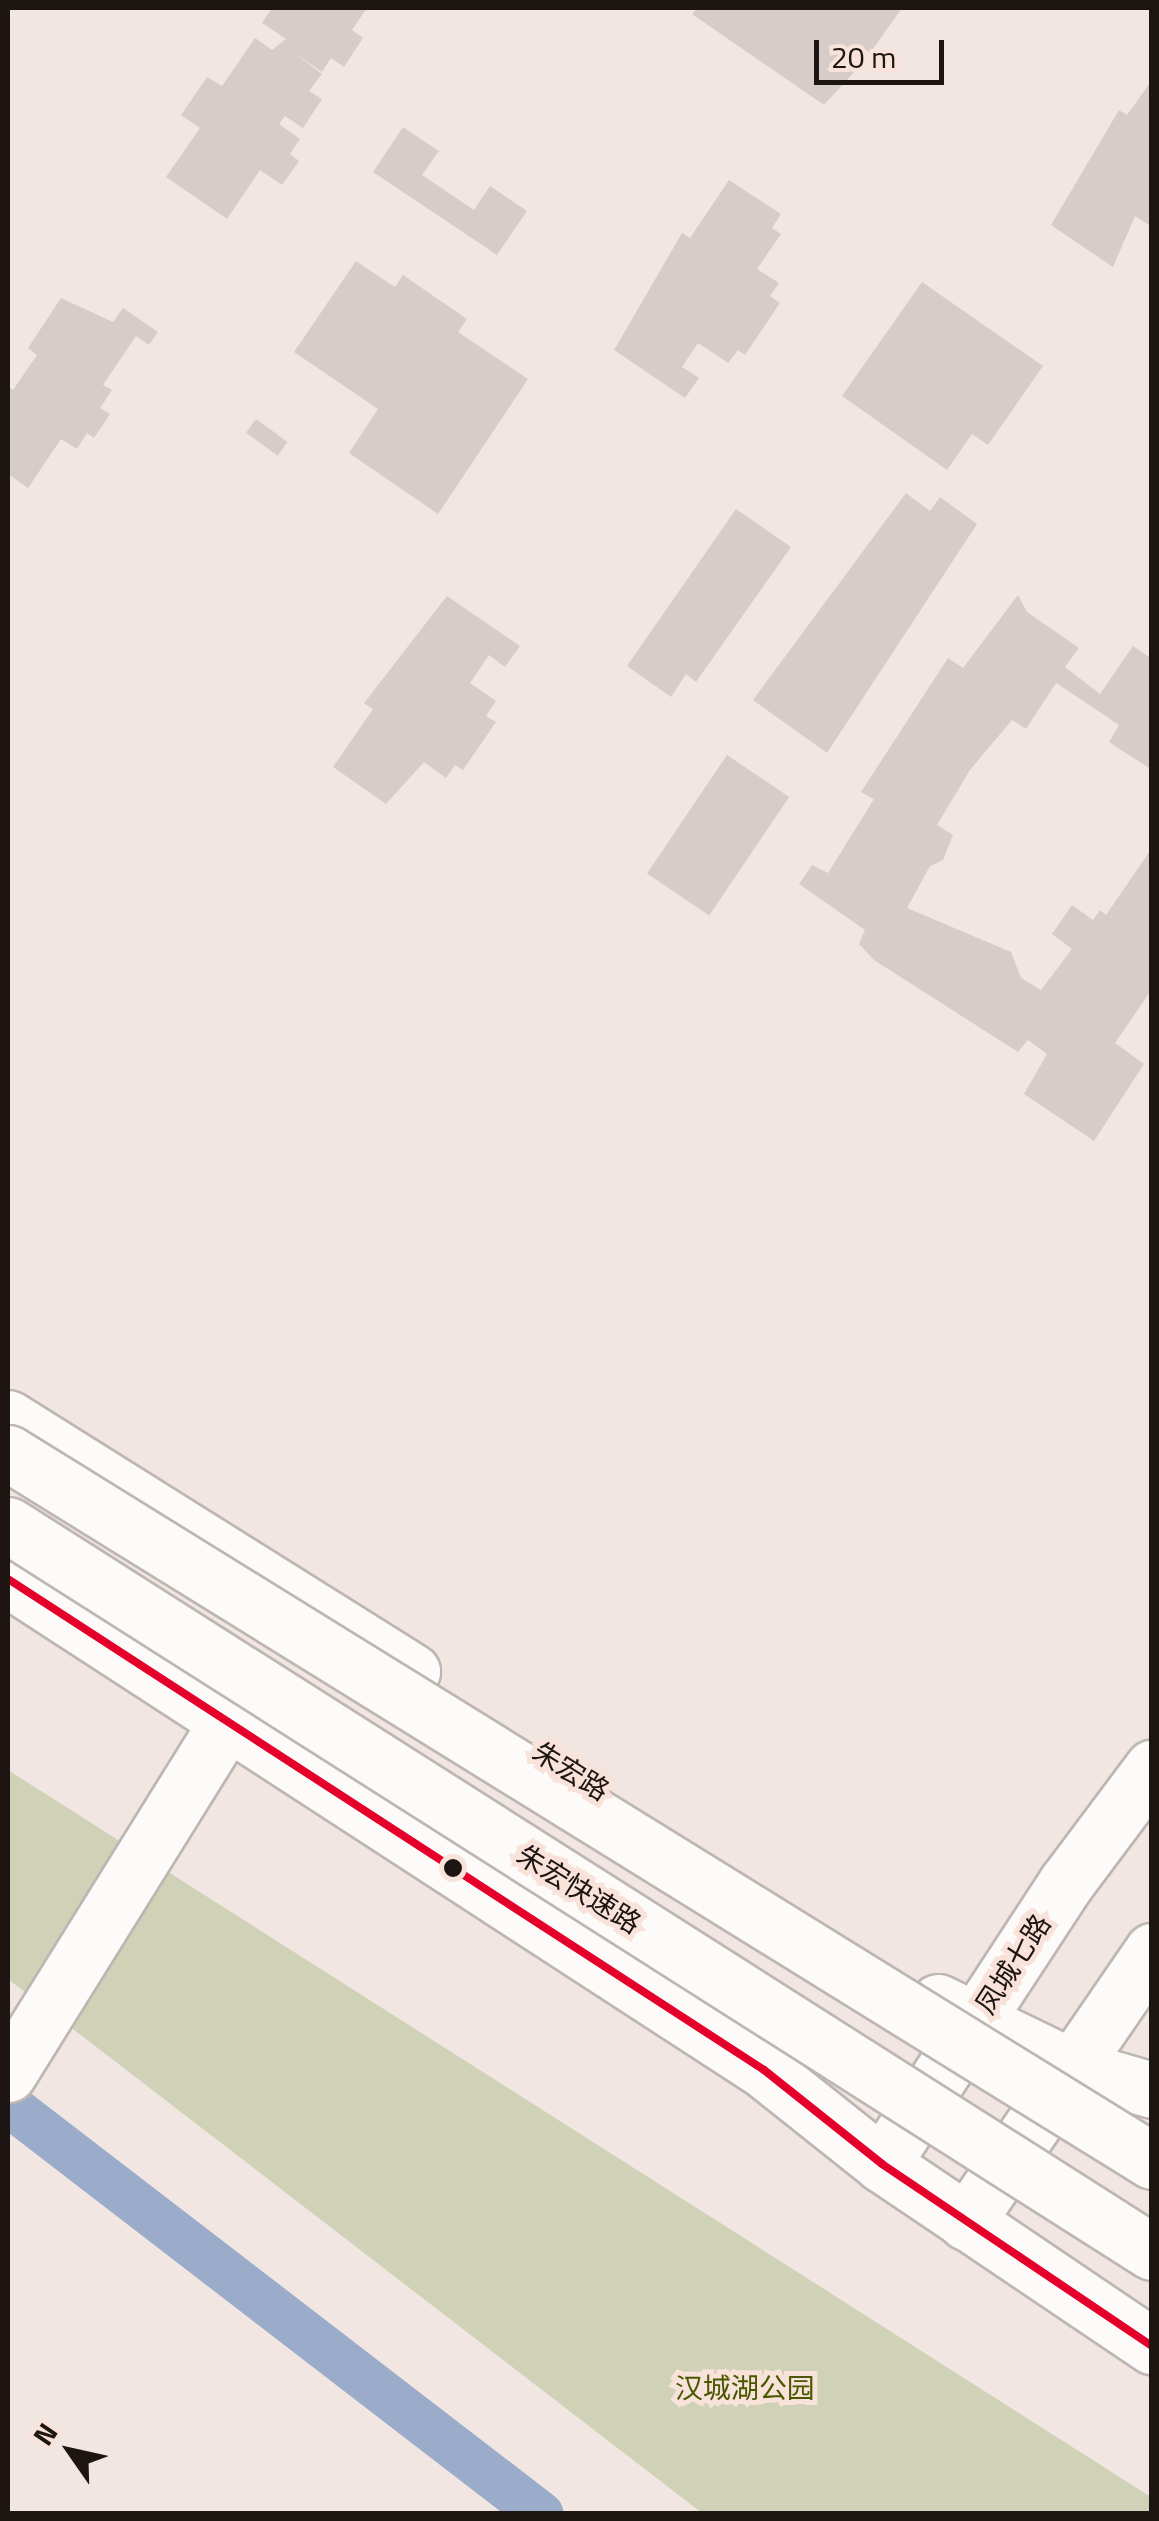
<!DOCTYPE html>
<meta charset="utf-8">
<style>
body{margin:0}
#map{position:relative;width:1159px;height:2521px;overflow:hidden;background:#f1e6e1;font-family:"Titillium Web","Noto Sans SC",sans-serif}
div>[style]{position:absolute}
.green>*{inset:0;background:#cfd2b7}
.canal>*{height:45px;margin:-22.5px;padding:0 22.5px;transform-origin:22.5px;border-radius:22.5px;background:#9bacca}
.building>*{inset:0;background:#d6cdc9;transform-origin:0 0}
.roads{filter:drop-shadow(2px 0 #beb6b2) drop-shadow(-2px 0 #beb6b2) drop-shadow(0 2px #beb6b2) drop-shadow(0 -2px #beb6b2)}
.minor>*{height:55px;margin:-27.5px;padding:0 27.5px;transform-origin:27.5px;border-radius:27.5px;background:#fdfbfa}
.major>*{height:55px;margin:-27.5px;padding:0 27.5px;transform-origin:27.5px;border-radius:27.5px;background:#fdfbfa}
.bridges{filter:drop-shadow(2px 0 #beb6b2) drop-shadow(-2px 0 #beb6b2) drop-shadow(0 2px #beb6b2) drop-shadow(0 -2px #beb6b2)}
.highway-bridge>*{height:55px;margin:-27.5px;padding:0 27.5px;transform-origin:27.5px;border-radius:27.5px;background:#fdfbfa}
.bus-1>*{height:8px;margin:-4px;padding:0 4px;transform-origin:4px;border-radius:4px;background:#e4002b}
.dots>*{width:28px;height:28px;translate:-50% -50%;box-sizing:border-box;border:5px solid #f8e2da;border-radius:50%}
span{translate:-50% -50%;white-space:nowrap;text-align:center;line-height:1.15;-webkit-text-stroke:10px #f8e2da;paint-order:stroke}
.street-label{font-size:28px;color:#1d1512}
.park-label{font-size:28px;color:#485900}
.frame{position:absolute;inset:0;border:10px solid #1d1512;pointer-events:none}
.north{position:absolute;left:20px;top:2401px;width:100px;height:100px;-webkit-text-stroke:8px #f8e2da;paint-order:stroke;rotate:304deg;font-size:28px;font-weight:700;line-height:40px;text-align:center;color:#1d1512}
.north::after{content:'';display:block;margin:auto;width:35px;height:45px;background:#1d1512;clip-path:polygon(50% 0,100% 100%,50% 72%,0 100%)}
.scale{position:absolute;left:814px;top:40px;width:130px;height:45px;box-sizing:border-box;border:5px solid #1d1512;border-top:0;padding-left:12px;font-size:30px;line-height:35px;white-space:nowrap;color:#1d1512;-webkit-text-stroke:8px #f8e2da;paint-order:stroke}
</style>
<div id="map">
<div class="green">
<i style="clip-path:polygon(8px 1770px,1151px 2497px,1151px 2513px,702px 2513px,8px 1979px)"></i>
</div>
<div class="canal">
<i style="left:8px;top:2104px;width:672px;rotate:37.57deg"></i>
</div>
<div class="building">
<i style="clip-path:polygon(272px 8px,367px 8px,352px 30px,363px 38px,344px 67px,331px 58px,322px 72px,294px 53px,322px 74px,309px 91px,322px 99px,303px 128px,285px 116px,279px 124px,300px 139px,290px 154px,299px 161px,282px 185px,260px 170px,227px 219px,166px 177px,200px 128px,181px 115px,207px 77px,222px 86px,255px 38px,272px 50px,286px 39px,262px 23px)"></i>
<i style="clip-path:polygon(697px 8px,902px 8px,870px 53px,862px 47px,850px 64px,857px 69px,824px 105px,692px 14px)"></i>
<i style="clip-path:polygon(1152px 80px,1152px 227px,1135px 216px,1113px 267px,1051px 225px,1119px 110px,1127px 115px)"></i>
<i style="clip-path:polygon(403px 127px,439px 151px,422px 175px,474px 210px,490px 186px,527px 211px,497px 255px,373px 172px)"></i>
<i style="clip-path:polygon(729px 180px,781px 214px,772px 228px,781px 234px,757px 269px,779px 283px,770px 296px,780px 303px,745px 355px,738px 350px,728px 363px,698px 343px,682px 367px,699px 378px,685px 398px,614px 350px,682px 233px,690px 238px)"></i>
<i style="clip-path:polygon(356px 261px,395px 287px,403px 275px,467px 319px,458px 332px,528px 379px,438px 514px,349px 453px,378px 409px,294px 352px)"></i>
<i style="clip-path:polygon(922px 282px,1043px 366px,988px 445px,972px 434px,947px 470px,842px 396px)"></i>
<i style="clip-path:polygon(61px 298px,113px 322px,123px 308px,158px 332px,149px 345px,136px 336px,103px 385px,112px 390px,100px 408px,110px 414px,94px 438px,87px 433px,77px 449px,61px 439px,28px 488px,8px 474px,8px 386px,13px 390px,37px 355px,28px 348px)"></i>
<i style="left:256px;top:419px;width:39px;height:17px;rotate:36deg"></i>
<i style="clip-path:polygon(906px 493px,930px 511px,940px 497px,977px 524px,827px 753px,753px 700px)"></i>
<i style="clip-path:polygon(736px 509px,791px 547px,696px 682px,686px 674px,671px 697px,627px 666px)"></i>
<i style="clip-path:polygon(1018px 595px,1027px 612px,1079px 648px,1065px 667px,1100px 694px,1133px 646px,1152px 659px,1152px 770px,1109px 742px,1119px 725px,1056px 683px,1026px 729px,1012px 720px,970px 770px,937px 825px,953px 835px,943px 860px,930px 866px,907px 908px,1011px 952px,1021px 978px,1041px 990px,1072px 949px,1052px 934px,1072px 905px,1093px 920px,1100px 910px,1106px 915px,1152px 848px,1152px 989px,1115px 1043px,1144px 1064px,1094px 1141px,1024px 1094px,1047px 1054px,1028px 1040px,1018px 1052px,874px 960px,859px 944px,865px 930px,799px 884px,812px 865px,828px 873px,874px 799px,861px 792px,948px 658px,963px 668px)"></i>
<i style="clip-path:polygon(447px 596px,520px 646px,505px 667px,489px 655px,470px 683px,496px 701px,486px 716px,496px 722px,463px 770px,455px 765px,446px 778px,424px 762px,386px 804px,333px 767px,373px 709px,364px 703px)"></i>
<i style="left:727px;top:755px;width:75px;height:143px;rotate:34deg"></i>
</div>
<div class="roads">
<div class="minor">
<i style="left:8px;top:2074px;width:417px;rotate:-58.1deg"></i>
<i style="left:882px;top:2164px;width:336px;rotate:-56.8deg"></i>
<i style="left:1066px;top:1883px;width:144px;rotate:-53.2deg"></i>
<i style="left:966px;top:2222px;width:329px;rotate:-55.5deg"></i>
</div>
<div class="major">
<i style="left:8px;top:1418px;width:477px;rotate:32.1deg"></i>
<i style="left:8px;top:1579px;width:901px;rotate:33deg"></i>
<i style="left:764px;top:2070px;width:151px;rotate:38.5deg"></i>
<i style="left:882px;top:2164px;width:326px;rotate:34deg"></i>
<i style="left:938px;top:2002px;width:149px;rotate:25.9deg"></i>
<i style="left:1072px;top:2067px;width:83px;rotate:16deg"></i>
</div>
</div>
<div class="bridges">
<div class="highway-bridge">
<i style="left:8px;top:1453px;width:1345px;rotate:31.75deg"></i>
<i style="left:8px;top:1525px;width:1355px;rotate:32.44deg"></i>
</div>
</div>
<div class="bus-1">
<i style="left:8px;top:1579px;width:901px;rotate:33deg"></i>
<i style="left:764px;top:2070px;width:151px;rotate:38.5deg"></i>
<i style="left:882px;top:2164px;width:326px;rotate:34deg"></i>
</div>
<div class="dots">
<i style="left:453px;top:1868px;background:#1d1512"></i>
</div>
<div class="street-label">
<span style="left:571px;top:1771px;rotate:32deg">朱宏路</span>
<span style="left:579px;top:1889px;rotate:32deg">朱宏快速路</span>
<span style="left:1013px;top:1964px;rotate:-57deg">凤城七路</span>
</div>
<div class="park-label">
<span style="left:745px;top:2388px">汉城湖公园</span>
</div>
<div class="frame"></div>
<div class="north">N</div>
<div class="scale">20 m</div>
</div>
